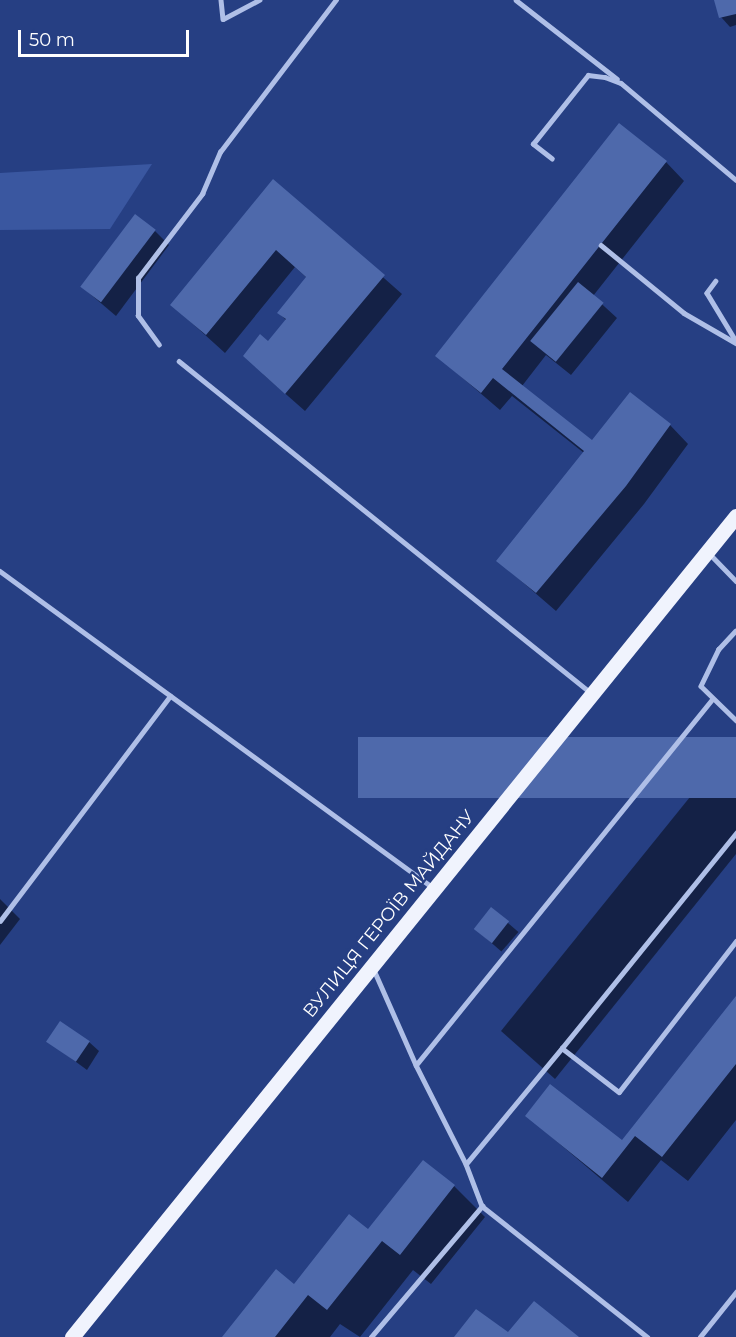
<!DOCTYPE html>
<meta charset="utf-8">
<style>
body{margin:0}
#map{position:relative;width:736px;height:1337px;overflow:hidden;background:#263f83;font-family:Montserrat,sans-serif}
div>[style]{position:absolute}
.green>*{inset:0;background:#3a57a0}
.shadow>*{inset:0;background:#0007;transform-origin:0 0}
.building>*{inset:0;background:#4e69ab;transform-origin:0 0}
.lane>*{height:4.5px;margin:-2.25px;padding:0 2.25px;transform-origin:2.25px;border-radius:2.25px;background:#afbfe7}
.primary>*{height:15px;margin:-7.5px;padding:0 7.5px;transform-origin:7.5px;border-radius:7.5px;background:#f0f3fd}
span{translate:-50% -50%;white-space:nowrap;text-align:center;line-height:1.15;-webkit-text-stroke:4.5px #263f83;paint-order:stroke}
.street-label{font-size:18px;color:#fff}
.scale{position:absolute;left:18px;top:30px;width:171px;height:27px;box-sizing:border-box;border:3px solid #fff;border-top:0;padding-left:8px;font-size:18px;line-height:21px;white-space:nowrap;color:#fff;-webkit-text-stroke:4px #263f83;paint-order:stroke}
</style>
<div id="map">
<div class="green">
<i style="clip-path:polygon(152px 164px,110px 229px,0 230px,0 173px)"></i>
</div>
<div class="shadow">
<i style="clip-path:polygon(716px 0,736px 0,736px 25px,730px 27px,721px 17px)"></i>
<i style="clip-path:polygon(666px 162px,684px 181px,593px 296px,617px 318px,571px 375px,546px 355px,522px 386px,592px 442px,670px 425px,688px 444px,644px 504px,556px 611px,498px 561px,584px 453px,512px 396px,500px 410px,437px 356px)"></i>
<i style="clip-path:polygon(274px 181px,402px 294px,305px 411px,263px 374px,268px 343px,287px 321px,279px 313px,307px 278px,295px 267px,225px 353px,172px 305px)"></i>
<i style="clip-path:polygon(155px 231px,169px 245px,116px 316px,82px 287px)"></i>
<i style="clip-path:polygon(736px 740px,736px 854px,555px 1079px,501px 1031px)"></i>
<i style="clip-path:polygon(0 899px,20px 919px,0 945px)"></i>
<i style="left:492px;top:909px;width:35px;height:26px;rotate:41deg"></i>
<i style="clip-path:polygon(736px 998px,736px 1120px,688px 1181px,661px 1160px,628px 1202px,527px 1116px,622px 1142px)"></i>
<i style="clip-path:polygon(49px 1042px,89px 1042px,99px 1051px,87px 1070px)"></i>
<i style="clip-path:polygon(454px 1186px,485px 1217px,431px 1284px,413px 1270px,360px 1337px,340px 1324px,330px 1337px,224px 1337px,368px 1232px)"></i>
</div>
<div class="building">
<i style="clip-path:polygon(714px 0,736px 0,736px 14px,719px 18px)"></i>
<i style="clip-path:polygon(619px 123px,667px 161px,502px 369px,592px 440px,630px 392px,671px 424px,626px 486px,536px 593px,496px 561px,584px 451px,493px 378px,481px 393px,435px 356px)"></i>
<i style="clip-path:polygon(273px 179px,385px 275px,285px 394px,243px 356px,260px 334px,268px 341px,286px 319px,277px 313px,306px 277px,276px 250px,206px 335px,170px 305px)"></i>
<i style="left:135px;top:214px;width:26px;height:91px;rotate:37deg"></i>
<i style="left:578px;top:282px;width:33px;height:76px;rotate:39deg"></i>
<i style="left:736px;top:737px;width:61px;height:378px;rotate:90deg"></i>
<i style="left:491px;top:907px;width:23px;height:28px;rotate:38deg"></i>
<i style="clip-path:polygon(736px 996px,736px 1064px,662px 1157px,635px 1136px,602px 1178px,525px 1116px,550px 1084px,622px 1140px)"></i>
<i style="left:60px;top:1021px;width:36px;height:25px;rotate:34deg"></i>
<i style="clip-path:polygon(423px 1160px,455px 1185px,400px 1255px,382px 1241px,327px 1310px,308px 1295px,275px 1337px,222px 1337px,276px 1269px,294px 1284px,349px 1214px,368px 1229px)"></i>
<i style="clip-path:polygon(534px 1301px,579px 1337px,454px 1337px,476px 1309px,508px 1332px)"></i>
</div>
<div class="lane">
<i style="left:221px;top:0;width:19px;rotate:84deg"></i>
<i style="left:223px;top:19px;width:41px;rotate:-27.8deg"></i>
<i style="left:516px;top:0;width:128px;rotate:38deg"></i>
<i style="left:552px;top:159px;width:24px;rotate:-142deg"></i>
<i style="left:533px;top:144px;width:88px;rotate:-51.4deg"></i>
<i style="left:588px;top:75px;width:17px;rotate:7deg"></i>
<i style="left:605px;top:77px;width:17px;rotate:21deg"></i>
<i style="left:621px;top:83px;width:150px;rotate:40.1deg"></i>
<i style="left:601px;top:245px;width:107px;rotate:39.3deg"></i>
<i style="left:684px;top:313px;width:60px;rotate:30deg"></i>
<i style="left:716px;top:281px;width:15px;rotate:127deg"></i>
<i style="left:707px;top:293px;width:56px;rotate:58.9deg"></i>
<i style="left:159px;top:345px;width:36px;rotate:-126deg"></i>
<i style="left:138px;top:316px;width:38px;rotate:-90deg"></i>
<i style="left:138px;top:278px;width:106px;rotate:-52.7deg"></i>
<i style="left:202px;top:194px;width:46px;rotate:-66.8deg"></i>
<i style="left:220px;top:152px;width:191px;rotate:-52.7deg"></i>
<i style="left:179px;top:361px;width:529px;rotate:38.86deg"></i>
<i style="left:709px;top:553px;width:39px;rotate:46deg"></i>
<i style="left:0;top:571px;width:535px;rotate:36.18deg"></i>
<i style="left:736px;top:631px;width:25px;rotate:133deg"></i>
<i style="left:719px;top:649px;width:41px;rotate:115.9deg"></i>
<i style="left:701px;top:686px;width:49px;rotate:44.2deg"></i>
<i style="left:0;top:921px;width:282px;rotate:-52.9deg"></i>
<i style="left:374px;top:970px;width:104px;rotate:66.1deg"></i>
<i style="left:416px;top:1065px;width:111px;rotate:63.2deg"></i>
<i style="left:466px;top:1164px;width:45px;rotate:69.1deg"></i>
<i style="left:482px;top:1206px;width:211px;rotate:38.4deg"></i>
<i style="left:562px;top:1048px;width:277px;rotate:-51deg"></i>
<i style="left:416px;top:1065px;width:470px;rotate:-51deg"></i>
<i style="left:466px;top:1164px;width:151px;rotate:-50.4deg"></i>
<i style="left:562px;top:1048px;width:72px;rotate:37.7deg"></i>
<i style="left:619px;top:1092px;width:191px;rotate:-52.2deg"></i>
<i style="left:371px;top:1337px;width:172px;rotate:-49.7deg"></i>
<i style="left:700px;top:1337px;width:58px;rotate:-51.3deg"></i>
</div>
<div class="primary">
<i style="left:72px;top:1337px;width:1056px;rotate:-51.04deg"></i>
</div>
<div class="street-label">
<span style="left:389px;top:914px;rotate:-51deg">ВУЛИЦЯ ГЕРОЇВ МАЙДАНУ</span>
</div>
<div class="scale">50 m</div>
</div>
